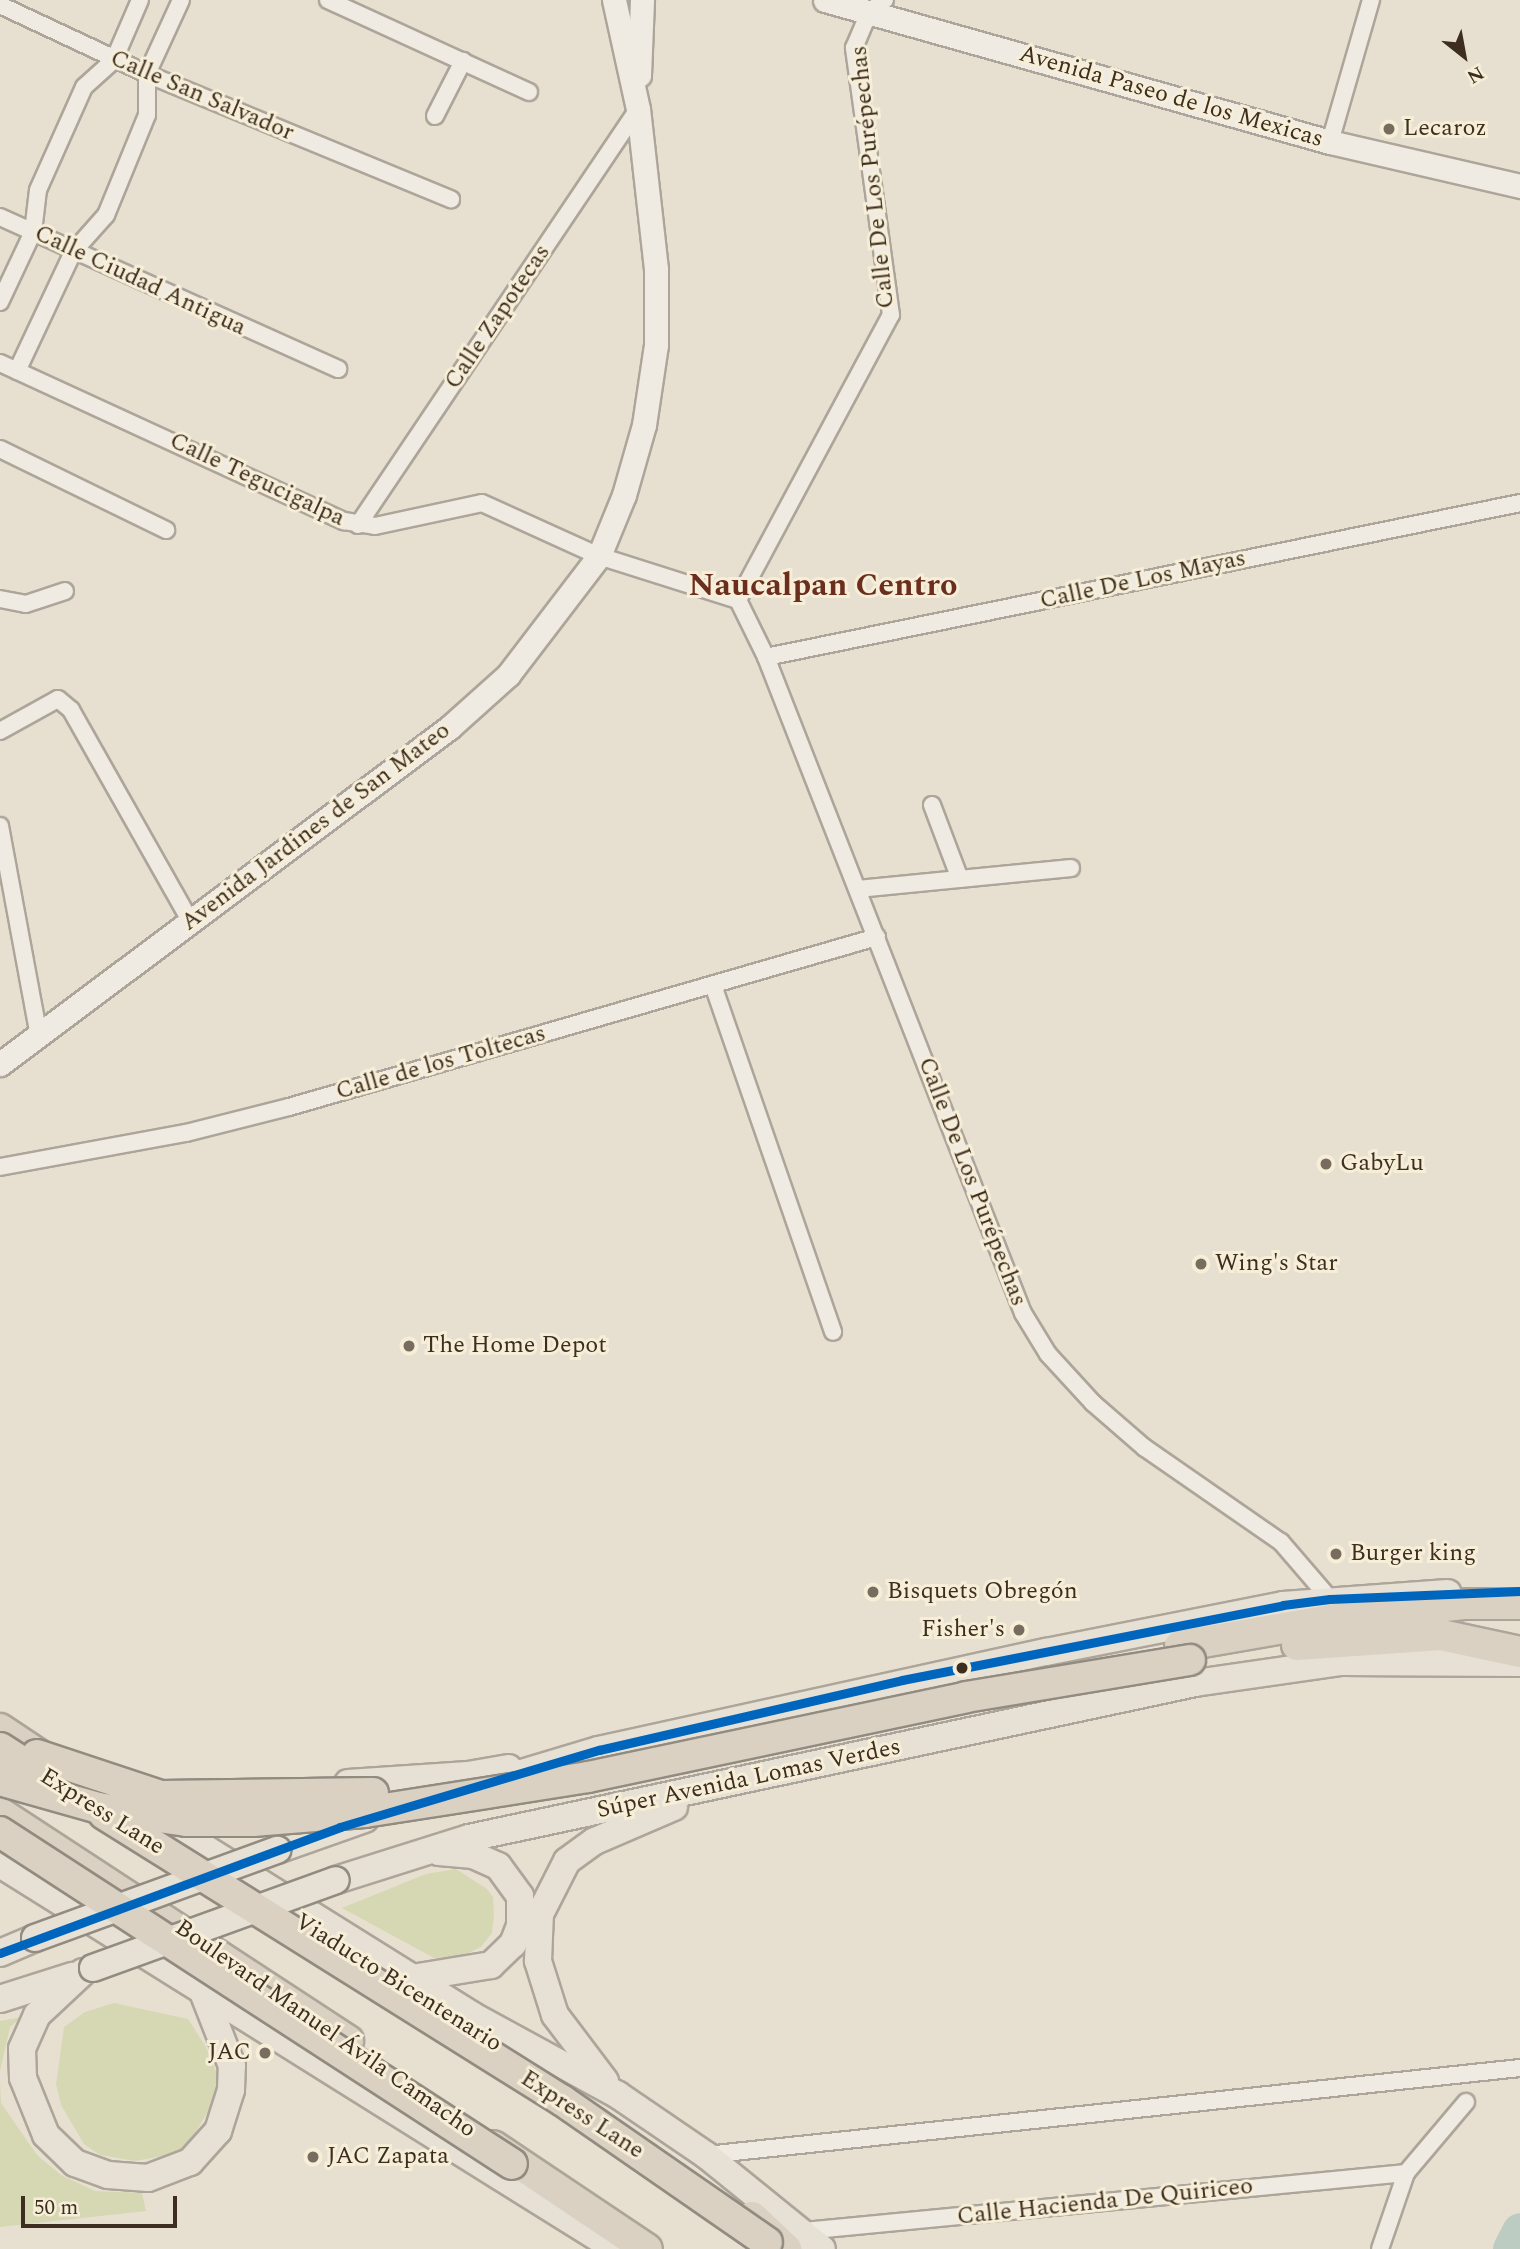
<!DOCTYPE html>
<meta charset="utf-8">
<style>
body{margin:0}
#map{position:relative;width:1520px;height:2249px;overflow:hidden;background:#e7e0d1;font-family:Spectral,serif}
div>[style]{position:absolute}
.green>*{inset:0;background:#d6d7b3}
.river>*{height:37px;margin:-18.5px;padding:0 18.5px;transform-origin:18.5px;border-radius:18.5px;background:#bcccc2}
.roads{filter:drop-shadow(2px 0 #ada599) drop-shadow(-2px 0 #ada599) drop-shadow(0 2px #ada599) drop-shadow(0 -2px #ada599)}
.street>*{height:16px;margin:-8px;padding:0 8px;transform-origin:8px;border-radius:8px;background:#efebe3}
.secondary>*{height:23px;margin:-11.5px;padding:0 11.5px;transform-origin:11.5px;border-radius:11.5px;background:#efebe3}
.primary>*{height:26px;margin:-13px;padding:0 13px;transform-origin:13px;border-radius:13px;background:#e6e1d4}
.highway>*{height:30px;margin:-15px;padding:0 15px;transform-origin:15px;border-radius:15px;background:#dad1c2}
.bridges{filter:drop-shadow(2px 0 #928b80) drop-shadow(-2px 0 #928b80) drop-shadow(0 2px #928b80) drop-shadow(0 -2px #928b80)}
.primary-bridge>*{height:26px;margin:-13px;padding:0 13px;transform-origin:13px;border-radius:13px;background:#e6e1d4}
.highway-bridge>*{height:30px;margin:-15px;padding:0 15px;transform-origin:15px;border-radius:15px;background:#dad1c2}
.bus-1>*{height:9px;margin:-4.5px;padding:0 4.5px;transform-origin:4.5px;border-radius:4.5px;background:#0065bd}
.dots>*{width:19px;height:19px;translate:-50% -50%;box-sizing:border-box;border:4px solid #f7eed8;border-radius:50%}
span{translate:-50% -50%;white-space:nowrap;text-align:center;line-height:1.15;-webkit-text-stroke:6px #f7eed8;paint-order:stroke}
.street-label{font-size:24px;color:#3d2e20}
.poi-label{font-size:24px;color:#3d2e20}
.left{translate:0 -50%;text-align:left}
.right{translate:-100% -50%;text-align:right}
.district-label{font-size:32px;color:#6b2e1e;font-weight:700}
.north{position:absolute;left:1429px;top:21px;width:70px;height:70px;-webkit-text-stroke:5px #f7eed8;paint-order:stroke;rotate:149deg;font-size:19px;font-weight:700;line-height:28px;text-align:center;color:#3d2e20}
.north::after{content:'';display:block;margin:auto;width:24px;height:32px;background:#3d2e20;clip-path:polygon(50% 0,100% 100%,50% 72%,0 100%)}
.scale{position:absolute;left:21px;top:2196px;width:156px;height:32px;box-sizing:border-box;border:4px solid #3d2e20;border-top:0;padding-left:9px;font-size:21px;line-height:24px;white-space:nowrap;color:#3d2e20;-webkit-text-stroke:5px #f7eed8;paint-order:stroke}
</style>
<div id="map">
<div class="green">
<i style="clip-path:polygon(456px 1869px,487px 1889px,493px 1897px,494px 1915px,492px 1933px,481px 1947px,460px 1957px,434px 1958px,342px 1908px,426px 1874px)"></i>
<i style="clip-path:polygon(114px 2003px,188px 2019px,206px 2047px,220px 2081px,214px 2101px,190px 2142px,174px 2154px,135px 2161px,100px 2155px,84px 2144px,61px 2105px,56px 2084px,64px 2027px,85px 2012px)"></i>
<i style="clip-path:polygon(22px 2017px,10px 2027px,0 2071px,0 2021px)"></i>
<i style="clip-path:polygon(0 2081px,1px 2103px,37px 2155px,61px 2175px,95px 2191px,142px 2193px,146px 2211px,0 2227px)"></i>
</div>
<div class="river">
<i style="left:1511px;top:2249px;width:20px;rotate:-63deg"></i>
</div>
<div class="roads">
<div class="street">
<i style="left:328px;top:0;width:221px;rotate:24.6deg"></i>
<i style="left:0;top:5px;width:162px;rotate:25.1deg"></i>
<i style="left:147px;top:74px;width:329px;rotate:22.4deg"></i>
<i style="left:435px;top:116px;width:62px;rotate:-63deg"></i>
<i style="left:1330px;top:142px;width:148px;rotate:-73.9deg"></i>
<i style="left:0;top:217px;width:371px;rotate:24.2deg"></i>
<i style="left:0;top:302px;width:77px;rotate:-64.8deg"></i>
<i style="left:33px;top:232px;width:42px;rotate:-83.2deg"></i>
<i style="left:38px;top:190px;width:113px;rotate:-65.9deg"></i>
<i style="left:84px;top:87px;width:40px;rotate:-42deg"></i>
<i style="left:114px;top:60px;width:65px;rotate:-66.6deg"></i>
<i style="left:0;top:363px;width:379px;rotate:24.7deg"></i>
<i style="left:344px;top:521px;width:31px;rotate:9deg"></i>
<i style="left:375px;top:526px;width:109px;rotate:-12.1deg"></i>
<i style="left:482px;top:503px;width:128px;rotate:24.4deg"></i>
<i style="left:599px;top:556px;width:146px;rotate:17.6deg"></i>
<i style="left:738px;top:600px;width:64px;rotate:63.8deg"></i>
<i style="left:766px;top:657px;width:705px;rotate:68.61deg"></i>
<i style="left:1023px;top:1313px;width:48px;rotate:58.6deg"></i>
<i style="left:1048px;top:1354px;width:67px;rotate:47.4deg"></i>
<i style="left:1093px;top:1403px;width:69px;rotate:40.9deg"></i>
<i style="left:1145px;top:1448px;width:165px;rotate:34.7deg"></i>
<i style="left:1281px;top:1542px;width:75px;rotate:49.3deg"></i>
<i style="left:17px;top:371px;width:132px;rotate:-64.8deg"></i>
<i style="left:73px;top:252px;width:50px;rotate:-48.3deg"></i>
<i style="left:106px;top:215px;width:108px;rotate:-67.7deg"></i>
<i style="left:147px;top:115px;width:41px;rotate:-90deg"></i>
<i style="left:147px;top:74px;width:81px;rotate:-65.3deg"></i>
<i style="left:0;top:449px;width:185px;rotate:26deg"></i>
<i style="left:358px;top:525px;width:501px;rotate:-56.06deg"></i>
<i style="left:0;top:599px;width:26px;rotate:11deg"></i>
<i style="left:26px;top:604px;width:41px;rotate:-18.4deg"></i>
<i style="left:738px;top:600px;width:323px;rotate:-61.8deg"></i>
<i style="left:891px;top:315px;width:270px;rotate:-97.9deg"></i>
<i style="left:854px;top:48px;width:39px;rotate:-67deg"></i>
<i style="left:869px;top:12px;width:20px;rotate:-37deg"></i>
<i style="left:766px;top:657px;width:770px;rotate:-11.54deg"></i>
<i style="left:0;top:731px;width:66px;rotate:-28.9deg"></i>
<i style="left:58px;top:699px;width:17px;rotate:40deg"></i>
<i style="left:71px;top:710px;width:244px;rotate:60.5deg"></i>
<i style="left:932px;top:805px;width:79px;rotate:69.3deg"></i>
<i style="left:0;top:826px;width:214px;rotate:79.5deg"></i>
<i style="left:858px;top:889px;width:214px;rotate:-5.6deg"></i>
<i style="left:713px;top:985px;width:367px;rotate:70.9deg"></i>
<i style="left:0;top:1167px;width:189px;rotate:-10.4deg"></i>
<i style="left:186px;top:1133px;width:106px;rotate:-14.2deg"></i>
<i style="left:289px;top:1107px;width:612px;rotate:-16.13deg"></i>
<i style="left:706px;top:2155px;width:819px;rotate:-6.1deg"></i>
<i style="left:804px;top:2231px;width:605px;rotate:-5.5deg"></i>
<i style="left:1380px;top:2249px;width:80px;rotate:-71.1deg"></i>
<i style="left:1406px;top:2173px;width:93px;rotate:-49.8deg"></i>
</div>
<div class="secondary">
<i style="left:825px;top:0;width:525px;rotate:15.71deg"></i>
<i style="left:1330px;top:142px;width:195px;rotate:13deg"></i>
<i style="left:639px;top:75px;width:75px;rotate:-87.7deg"></i>
<i style="left:0;top:1064px;width:562px;rotate:-36.83deg"></i>
<i style="left:450px;top:727px;width:78px;rotate:-41.9deg"></i>
<i style="left:508px;top:675px;width:150px;rotate:-52.6deg"></i>
<i style="left:599px;top:556px;width:66px;rotate:-67.7deg"></i>
<i style="left:624px;top:495px;width:73px;rotate:-74.1deg"></i>
<i style="left:644px;top:425px;width:81px;rotate:-81.5deg"></i>
<i style="left:656px;top:345px;width:76px;rotate:-90deg"></i>
<i style="left:656px;top:269px;width:161px;rotate:-96.4deg"></i>
<i style="left:638px;top:109px;width:112px;rotate:-102.4deg"></i>
</div>
<div class="primary">
<i style="left:492px;top:1782px;width:112px;rotate:-16.7deg"></i>
<i style="left:599px;top:1750px;width:458px;rotate:-12.4deg"></i>
<i style="left:1046px;top:1652px;width:242px;rotate:-11.2deg"></i>
<i style="left:1283px;top:1605px;width:165px;rotate:-4.2deg"></i>
<i style="left:348px;top:1783px;width:120px;rotate:-3.8deg"></i>
<i style="left:468px;top:1775px;width:41px;rotate:-9.9deg"></i>
<i style="left:155px;top:1817px;width:375px;rotate:32deg"></i>
<i style="left:473px;top:2016px;width:165px;rotate:28.6deg"></i>
<i style="left:618px;top:2095px;width:107px;rotate:34.3deg"></i>
<i style="left:706px;top:2155px;width:149px;rotate:39deg"></i>
<i style="left:277px;top:1850px;width:93px;rotate:-19.4deg"></i>
<i style="left:0;top:1864px;width:726px;rotate:32.01deg"></i>
<i style="left:336px;top:1880px;width:139px;rotate:-17.5deg"></i>
<i style="left:469px;top:1838px;width:742px;rotate:-12.05deg"></i>
<i style="left:1195px;top:1683px;width:148px;rotate:-8.2deg"></i>
<i style="left:1341px;top:1662px;width:179px;rotate:0.3deg"></i>
<i style="left:0;top:1953px;width:38px;rotate:-23deg"></i>
<i style="left:83px;top:1972px;width:63px;rotate:136.9deg"></i>
<i style="left:37px;top:2015px;width:37px;rotate:114deg"></i>
<i style="left:22px;top:2049px;width:29px;rotate:88deg"></i>
<i style="left:23px;top:2078px;width:61px;rotate:68deg"></i>
<i style="left:46px;top:2135px;width:40px;rotate:44deg"></i>
<i style="left:75px;top:2163px;width:35px;rotate:20deg"></i>
<i style="left:108px;top:2175px;width:40px;rotate:4.3deg"></i>
<i style="left:148px;top:2178px;width:45px;rotate:-20.9deg"></i>
<i style="left:190px;top:2162px;width:42px;rotate:-47.9deg"></i>
<i style="left:218px;top:2131px;width:43px;rotate:-72.4deg"></i>
<i style="left:231px;top:2090px;width:24px;rotate:-88deg"></i>
<i style="left:232px;top:2066px;width:79px;rotate:-111.4deg"></i>
<i style="left:412px;top:1978px;width:80px;rotate:-9.3deg"></i>
<i style="left:491px;top:1965px;width:30px;rotate:-44deg"></i>
<i style="left:513px;top:1944px;width:19px;rotate:-69deg"></i>
<i style="left:520px;top:1926px;width:30px;rotate:-90deg"></i>
<i style="left:520px;top:1896px;width:37px;rotate:-126deg"></i>
<i style="left:498px;top:1866px;width:27px;rotate:-156deg"></i>
<i style="left:473px;top:1855px;width:34px;rotate:-175deg"></i>
<i style="left:0;top:1999px;width:76px;rotate:-17.7deg"></i>
<i style="left:605px;top:2081px;width:83px;rotate:-127.1deg"></i>
<i style="left:555px;top:2015px;width:57px;rotate:-107.5deg"></i>
<i style="left:538px;top:1961px;width:47px;rotate:-87.6deg"></i>
<i style="left:540px;top:1914px;width:59px;rotate:-63deg"></i>
<i style="left:567px;top:1861px;width:34px;rotate:-36deg"></i>
<i style="left:595px;top:1841px;width:86px;rotate:-23.3deg"></i>
</div>
<div class="highway">
<i style="left:1297px;top:1645px;width:144px;rotate:-4deg"></i>
<i style="left:1441px;top:1635px;width:81px;rotate:12.1deg"></i>
<i style="left:1180px;top:1646px;width:164px;rotate:-9.8deg"></i>
<i style="left:1342px;top:1618px;width:122px;rotate:-6.6deg"></i>
<i style="left:1463px;top:1604px;width:57px"></i>
<i style="left:0;top:1729px;width:151px;rotate:33.7deg"></i>
<i style="left:0;top:1813px;width:416px;rotate:33.2deg"></i>
<i style="left:493px;top:2146px;width:185px;rotate:33.8deg"></i>
<i style="left:752px;top:2217px;width:47px;rotate:43.3deg"></i>
</div>
</div>
<div class="bridges">
<div class="primary-bridge">
<i style="left:35px;top:1938px;width:258px;rotate:-20deg"></i>
<i style="left:93px;top:1968px;width:258px;rotate:-19.9deg"></i>
</div>
<div class="highway-bridge">
<i style="left:0;top:1748px;width:59px;rotate:32.6deg"></i>
<i style="left:37px;top:1755px;width:131px;rotate:18.3deg"></i>
<i style="left:161px;top:1796px;width:212px;rotate:-0.8deg"></i>
<i style="left:0;top:1780px;width:102px;rotate:15.9deg"></i>
<i style="left:98px;top:1808px;width:89px;rotate:8.4deg"></i>
<i style="left:186px;top:1821px;width:67px"></i>
<i style="left:253px;top:1821px;width:112px;rotate:-4.6deg"></i>
<i style="left:365px;top:1812px;width:226px;rotate:-8.9deg"></i>
<i style="left:588px;top:1777px;width:386px;rotate:-11.9deg"></i>
<i style="left:966px;top:1697px;width:227px;rotate:-9.4deg"></i>
<i style="left:104px;top:1814px;width:541px;rotate:32.02deg"></i>
<i style="left:563px;top:2101px;width:248px;rotate:34.7deg"></i>
<i style="left:0;top:1832px;width:610px;rotate:32.96deg"></i>
</div>
</div>
<div class="bus-1">
<i style="left:0;top:1953px;width:363px;rotate:-20.3deg"></i>
<i style="left:340px;top:1827px;width:270px;rotate:-16.6deg"></i>
<i style="left:599px;top:1750px;width:311px;rotate:-13deg"></i>
<i style="left:902px;top:1680px;width:388px;rotate:-11.1deg"></i>
<i style="left:1283px;top:1605px;width:47px;rotate:-7.3deg"></i>
<i style="left:1330px;top:1599px;width:190px;rotate:-2.4deg"></i>
</div>
<div class="dots">
<i style="left:1389px;top:129px;background:#786c5e"></i>
<i style="left:1326px;top:1164px;background:#786c5e"></i>
<i style="left:1201px;top:1264px;background:#786c5e"></i>
<i style="left:409px;top:1346px;background:#786c5e"></i>
<i style="left:1336px;top:1554px;background:#786c5e"></i>
<i style="left:873px;top:1592px;background:#786c5e"></i>
<i style="left:1019px;top:1630px;background:#786c5e"></i>
<i style="left:962px;top:1668px;background:#3d2e20"></i>
<i style="left:265px;top:2053px;background:#786c5e"></i>
<i style="left:313px;top:2157px;background:#786c5e"></i>
</div>
<div class="street-label">
<span style="left:202px;top:96px;rotate:23deg">Calle San Salvador</span>
<span style="left:1171px;top:97px;rotate:16deg">Avenida Paseo de los Mexicas</span>
<span style="left:873px;top:177px;rotate:-96deg">Calle De Los Purépechas</span>
<span style="left:140px;top:281px;rotate:25deg">Calle Ciudad Antigua</span>
<span style="left:498px;top:317px;rotate:-56deg">Calle Zapotecas</span>
<span style="left:257px;top:480px;rotate:25deg">Calle Tegucigalpa</span>
<span style="left:1143px;top:580px;rotate:-12deg">Calle De Los Mayas</span>
<span style="left:316px;top:827px;rotate:-37deg">Avenida Jardines de San Mateo</span>
<span style="left:441px;top:1063px;rotate:-16deg">Calle de los Toltecas</span>
<span style="left:972px;top:1182px;rotate:69deg">Calle De Los Purépechas</span>
<span style="left:749px;top:1779px;rotate:-12deg">Súper Avenida Lomas Verdes</span>
<span style="left:102px;top:1812px;rotate:32deg">Express Lane</span>
<span style="left:398px;top:1983px;rotate:32deg">Viaducto Bicentenario</span>
<span style="left:325px;top:2029px;rotate:35deg">Boulevard Manuel Ávila Camacho</span>
<span style="left:582px;top:2115px;rotate:33deg">Express Lane</span>
<span style="left:1105px;top:2202px;rotate:-6deg">Calle Hacienda De Quiriceo</span>
</div>
<div class="poi-label">
<span class="left" style="left:1403px;top:129px">Lecaroz</span>
<span class="left" style="left:1340px;top:1164px">GabyLu</span>
<span class="left" style="left:1215px;top:1264px">Wing's Star</span>
<span class="left" style="left:423px;top:1346px">The Home Depot</span>
<span class="left" style="left:1350px;top:1554px">Burger king</span>
<span class="left" style="left:887px;top:1592px">Bisquets Obregón</span>
<span class="right" style="left:1005px;top:1630px">Fisher's</span>
<span class="right" style="left:251px;top:2053px">JAC</span>
<span class="left" style="left:327px;top:2157px">JAC Zapata</span>
</div>
<div class="district-label">
<span style="left:823px;top:586px">Naucalpan Centro</span>
</div>
<div class="north">N</div>
<div class="scale">50 m</div>
</div>
